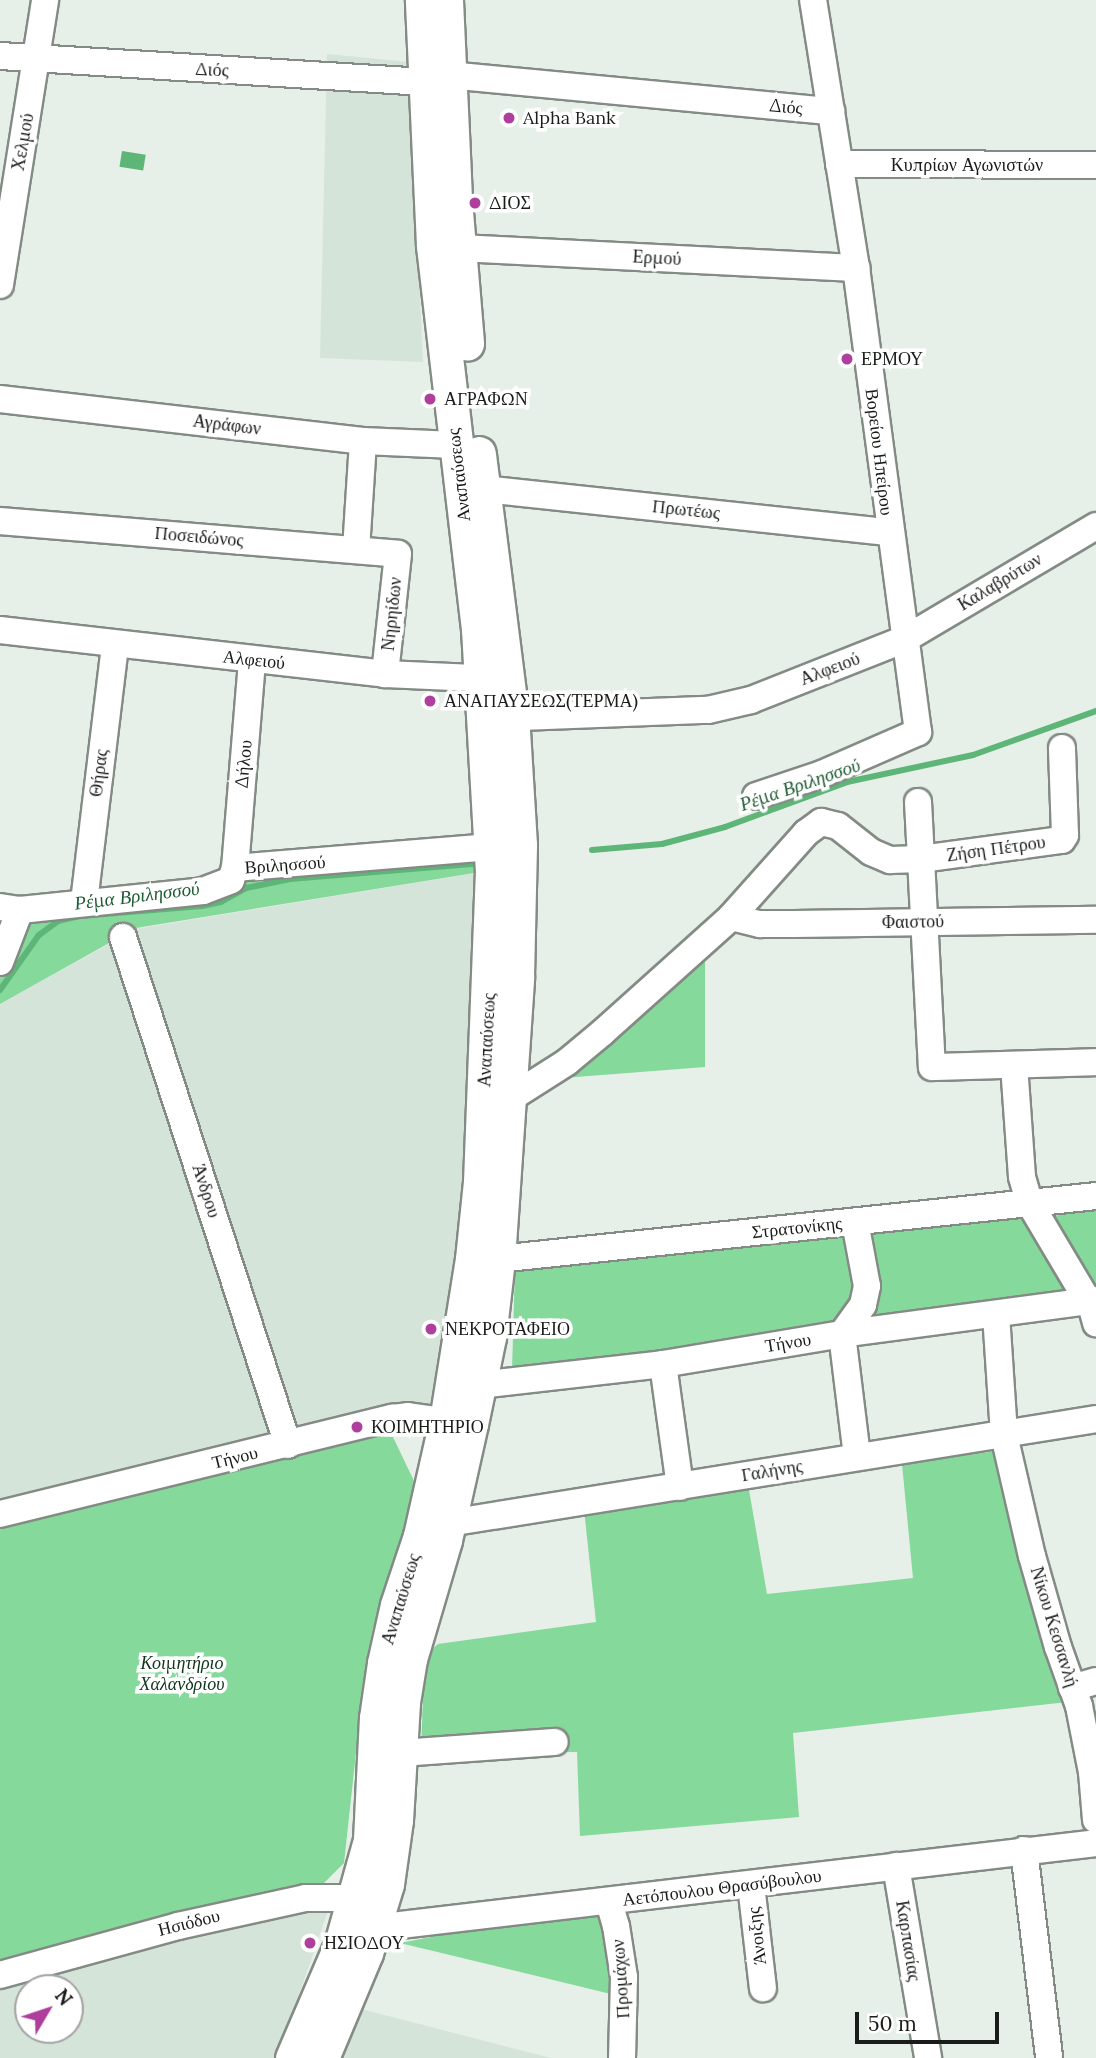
<!DOCTYPE html>
<meta charset="utf-8">
<style>
body{margin:0}
#map{position:relative;width:1096px;height:2058px;overflow:hidden;background:#e6efe8;font-family:Lora,serif}
div>[style]{position:absolute}
.built>*{inset:0;background:#d5e4d8}
.green>*{inset:0;background:#84d99b}
.water>*{inset:0;background:#5eb578;transform-origin:0 0}
.stream>*{height:6px;margin:-3px;padding:0 3px;transform-origin:3px;border-radius:3px;background:#5eb578}
.roads{filter:drop-shadow(2px 0 #838b84) drop-shadow(-2px 0 #838b84) drop-shadow(0 2px #838b84) drop-shadow(0 -2px #838b84)}
.minor>*{height:26px;margin:-13px;padding:0 13px;transform-origin:13px;border-radius:13px;background:#fff}
.major>*{height:33px;margin:-16.5px;padding:0 16.5px;transform-origin:16.5px;border-radius:16.5px;background:#fff}
.dots>*{width:19px;height:19px;translate:-50% -50%;box-sizing:border-box;border:4px solid #fff;border-radius:50%}
span{translate:-50% -50%;white-space:nowrap;text-align:center;line-height:1.15;-webkit-text-stroke:7px #fff;paint-order:stroke}
.street-label{font-size:18px;color:#191c19}
.poi-label{font-size:18px;color:#191c19}
.left{translate:0 -50%;text-align:left}
.park-label{font-size:18px;color:#0f341c;font-style:italic}
.water-label{font-size:19px;color:#1d5b32;font-style:italic}
.north{position:absolute;left:14px;top:1974px;width:70px;height:70px;box-sizing:border-box;background:#fff;border:2px solid #a3a4a3;border-radius:50%;rotate:51deg;font-size:19px;font-weight:700;line-height:28px;text-align:center;color:#191c19}
.north::after{content:'';display:block;margin:auto;width:24px;height:32px;background:#ae3f9d;clip-path:polygon(50% 0,100% 100%,50% 72%,0 100%)}
.scale{position:absolute;left:855px;top:2012px;width:144px;height:32px;box-sizing:border-box;border:4px solid #191c19;border-top:0;padding-left:9px;font-size:21px;line-height:24px;white-space:nowrap;color:#191c19;-webkit-text-stroke:5px #fff;paint-order:stroke}
</style>
<div id="map">
<div class="built">
<i style="clip-path:polygon(327px 54px,409px 62px,423px 362px,320px 358px)"></i>
<i style="clip-path:polygon(480px 872px,477px 1072px,447px 1326px,432px 1405px,0 1504px,0 1004px,136px 929px)"></i>
<i style="clip-path:polygon(evenodd,301px 1907px,329px 1908px,277px 2058px,0 2058px,0 1983px,301px 1907px,28px 1988px,70px 1988px,70px 2030px,28px 2030px,28px 1988px)"></i>
<i style="clip-path:polygon(361px 2009px,551px 2058px,340px 2058px)"></i>
</div>
<div class="green">
<i style="clip-path:polygon(479px 859px,480px 872px,136px 928px,0 1004px,0 973px,22px 919px,237px 877px)"></i>
<i style="clip-path:polygon(705px 946px,705px 1067px,550px 1079px)"></i>
<i style="clip-path:polygon(1096px 1210px,1096px 1293px,1052px 1216px)"></i>
<i style="clip-path:polygon(1028px 1214px,1071px 1294px,512px 1371px,515px 1268px)"></i>
<i style="clip-path:polygon(374px 1436px,393px 1437px,414px 1481px,417px 1497px,373px 1628px,366px 1661px,344px 1863px,324px 1883px,177px 1915px,0 1967px,0 1528px)"></i>
<i style="clip-path:polygon(997px 1451px,1067px 1702px,793px 1733px,799px 1817px,580px 1836px,577px 1752px,421px 1753px,423px 1695px,431px 1650px,438px 1644px,596px 1622px,584px 1509px,748px 1484px,767px 1594px,913px 1578px,902px 1464px)"></i>
<i style="clip-path:polygon(604px 1916px,615px 1995px,400px 1943px,478px 1928px)"></i>
</div>
<div class="water">
<i style="left:122px;top:151px;width:24px;height:16px;rotate:9deg"></i>
</div>
<div class="stream">
<i style="left:592px;top:850px;width:70px;rotate:-4.9deg"></i>
<i style="left:662px;top:844px;width:65px;rotate:-15.1deg"></i>
<i style="left:725px;top:827px;width:130px;rotate:-20.2deg"></i>
<i style="left:847px;top:782px;width:129px;rotate:-12.1deg"></i>
<i style="left:973px;top:755px;width:131px;rotate:-19.7deg"></i>
<i style="left:0;top:990px;width:67px;rotate:-54.7deg"></i>
<i style="left:39px;top:935px;width:24px;rotate:-36deg"></i>
<i style="left:58px;top:921px;width:23px;rotate:-13deg"></i>
<i style="left:80px;top:916px;width:122px;rotate:-4.7deg"></i>
<i style="left:202px;top:906px;width:19px;rotate:-12deg"></i>
<i style="left:221px;top:902px;width:29px;rotate:-29deg"></i>
<i style="left:246px;top:888px;width:45px;rotate:-11.6deg"></i>
<i style="left:290px;top:879px;width:185px;rotate:-4.7deg"></i>
</div>
<div class="roads">
<div class="minor">
<i style="left:0;top:56px;width:425px;rotate:3.5deg"></i>
<i style="left:448px;top:75px;width:385px;rotate:5.4deg"></i>
<i style="left:839px;top:164px;width:257px;rotate:0.2deg"></i>
<i style="left:458px;top:248px;width:399px;rotate:2.9deg"></i>
<i style="left:0;top:285px;width:289px;rotate:-81deg"></i>
<i style="left:0;top:399px;width:365px;rotate:6.6deg"></i>
<i style="left:363px;top:441px;width:92px;rotate:2.5deg"></i>
<i style="left:484px;top:489px;width:407px;rotate:6.1deg"></i>
<i style="left:0;top:521px;width:399px;rotate:4.7deg"></i>
<i style="left:398px;top:554px;width:121px;rotate:96.2deg"></i>
<i style="left:356px;top:550px;width:109px;rotate:-86.3deg"></i>
<i style="left:0;top:630px;width:388px;rotate:6.5deg"></i>
<i style="left:385px;top:674px;width:115px;rotate:2.5deg"></i>
<i style="left:495px;top:718px;width:213px;rotate:-2.2deg"></i>
<i style="left:708px;top:710px;width:44px;rotate:-13.1deg"></i>
<i style="left:751px;top:700px;width:166px;rotate:-21.6deg"></i>
<i style="left:905px;top:639px;width:222px;rotate:-30.6deg"></i>
<i style="left:756px;top:796px;width:70px;rotate:-18.4deg"></i>
<i style="left:822px;top:774px;width:105px;rotate:-23.6deg"></i>
<i style="left:918px;top:732px;width:468px;rotate:-97.6deg"></i>
<i style="left:856px;top:268px;width:271px;rotate:-99.1deg"></i>
<i style="left:918px;top:802px;width:265px;rotate:87deg"></i>
<i style="left:932px;top:1067px;width:164px;rotate:-1.7deg"></i>
<i style="left:235px;top:868px;width:256px;rotate:-4.7deg"></i>
<i style="left:84px;top:902px;width:260px;rotate:-83.1deg"></i>
<i style="left:0;top:907px;width:20px;rotate:9deg"></i>
<i style="left:20px;top:910px;width:184px;rotate:-5.9deg"></i>
<i style="left:203px;top:891px;width:30px;rotate:-21deg"></i>
<i style="left:231px;top:880px;width:13px;rotate:-72deg"></i>
<i style="left:235px;top:868px;width:209px;rotate:-85.3deg"></i>
<i style="left:731px;top:917px;width:30px;rotate:14deg"></i>
<i style="left:760px;top:924px;width:34px"></i>
<i style="left:794px;top:924px;width:302px;rotate:-0.8deg"></i>
<i style="left:123px;top:937px;width:534px;rotate:72.01deg"></i>
<i style="left:0;top:962px;width:56px;rotate:-69deg"></i>
<i style="left:1014px;top:1065px;width:112px;rotate:85.9deg"></i>
<i style="left:1022px;top:1177px;width:26px;rotate:74deg"></i>
<i style="left:1029px;top:1202px;width:123px;rotate:59.3deg"></i>
<i style="left:1092px;top:1308px;width:16px;rotate:75deg"></i>
<i style="left:509px;top:1099px;width:69px;rotate:-32.5deg"></i>
<i style="left:567px;top:1062px;width:47px;rotate:-39.8deg"></i>
<i style="left:603px;top:1032px;width:172px;rotate:-41.9deg"></i>
<i style="left:731px;top:917px;width:113px;rotate:-48.2deg"></i>
<i style="left:806px;top:833px;width:19px;rotate:-36deg"></i>
<i style="left:821px;top:822px;width:17px;rotate:13deg"></i>
<i style="left:838px;top:826px;width:42px;rotate:38.2deg"></i>
<i style="left:871px;top:852px;width:21px;rotate:23deg"></i>
<i style="left:890px;top:860px;width:31px;rotate:-2deg"></i>
<i style="left:921px;top:859px;width:142px;rotate:-7.7deg"></i>
<i style="left:1062px;top:840px;width:6px;rotate:-59deg"></i>
<i style="left:1065px;top:835px;width:87px;rotate:-92deg"></i>
<i style="left:855px;top:1222px;width:65px;rotate:79.4deg"></i>
<i style="left:867px;top:1286px;width:19px;rotate:102deg"></i>
<i style="left:863px;top:1305px;width:36px;rotate:126deg"></i>
<i style="left:842px;top:1334px;width:124px;rotate:83deg"></i>
<i style="left:498px;top:1259px;width:601px;rotate:-6.01deg"></i>
<i style="left:996px;top:1314px;width:121px;rotate:86.2deg"></i>
<i style="left:1004px;top:1435px;width:124px;rotate:77deg"></i>
<i style="left:1032px;top:1556px;width:95px;rotate:74.1deg"></i>
<i style="left:1058px;top:1647px;width:63px;rotate:70.4deg"></i>
<i style="left:1079px;top:1706px;width:67px;rotate:78.9deg"></i>
<i style="left:1092px;top:1772px;width:48px;rotate:85.2deg"></i>
<i style="left:663px;top:1364px;width:124px;rotate:82.1deg"></i>
<i style="left:479px;top:1385px;width:185px;rotate:-6.5deg"></i>
<i style="left:663px;top:1364px;width:181px;rotate:-9.5deg"></i>
<i style="left:842px;top:1334px;width:256px;rotate:-7.6deg"></i>
<i style="left:0;top:1514px;width:404px;rotate:-13.8deg"></i>
<i style="left:392px;top:1418px;width:16px;rotate:-7deg"></i>
<i style="left:408px;top:1416px;width:58px;rotate:8deg"></i>
<i style="left:449px;top:1523px;width:655px;rotate:-9.13deg"></i>
<i style="left:1072px;top:1688px;width:25px;rotate:-16deg"></i>
<i style="left:400px;top:1753px;width:155px;rotate:-4.1deg"></i>
<i style="left:1024px;top:1850px;width:209px;rotate:83.1deg"></i>
<i style="left:896px;top:1866px;width:195px;rotate:80.5deg"></i>
<i style="left:751px;top:1885px;width:104px;rotate:83.4deg"></i>
<i style="left:609px;top:1902px;width:25px;rotate:74deg"></i>
<i style="left:616px;top:1926px;width:52px;rotate:81.1deg"></i>
<i style="left:624px;top:1977px;width:81px;rotate:91.4deg"></i>
<i style="left:358px;top:1923px;width:18px;rotate:16deg"></i>
<i style="left:375px;top:1928px;width:726px;rotate:-6.72deg"></i>
<i style="left:0;top:1975px;width:185px;rotate:-15.4deg"></i>
<i style="left:178px;top:1926px;width:130px;rotate:-12.4deg"></i>
<i style="left:305px;top:1898px;width:41px"></i>
<i style="left:346px;top:1898px;width:27px;rotate:17deg"></i>
</div>
<div class="major">
<i style="left:446px;top:0;width:200px;rotate:87.4deg"></i>
<i style="left:455px;top:200px;width:144px;rotate:85.2deg"></i>
<i style="left:292px;top:2058px;width:124px;rotate:-66.7deg"></i>
<i style="left:341px;top:1944px;width:108px;rotate:-74.4deg"></i>
<i style="left:370px;top:1840px;width:122px;rotate:-87.2deg"></i>
<i style="left:376px;top:1718px;width:56px;rotate:-81.7deg"></i>
<i style="left:384px;top:1663px;width:59px;rotate:-77.4deg"></i>
<i style="left:397px;top:1605px;width:73px;rotate:-71.6deg"></i>
<i style="left:420px;top:1536px;width:118px;rotate:-77.3deg"></i>
<i style="left:446px;top:1421px;width:164px;rotate:-80.9deg"></i>
<i style="left:472px;top:1259px;width:77px;rotate:-84.1deg"></i>
<i style="left:480px;top:1182px;width:310px;rotate:-87.8deg"></i>
<i style="left:492px;top:872px;width:243px;rotate:-93.3deg"></i>
<i style="left:478px;top:629px;width:387px;rotate:-96.7deg"></i>
<i style="left:433px;top:245px;width:245px;rotate:-92.6deg"></i>
<i style="left:322px;top:2058px;width:114px;rotate:-67.3deg"></i>
<i style="left:366px;top:1953px;width:72px;rotate:-73.1deg"></i>
<i style="left:387px;top:1884px;width:65px;rotate:-82deg"></i>
<i style="left:396px;top:1820px;width:118px;rotate:-86.6deg"></i>
<i style="left:403px;top:1702px;width:44px;rotate:-80.8deg"></i>
<i style="left:410px;top:1659px;width:124px;rotate:-73.6deg"></i>
<i style="left:445px;top:1540px;width:119px;rotate:-77.4deg"></i>
<i style="left:471px;top:1424px;width:89px;rotate:-78.3deg"></i>
<i style="left:489px;top:1337px;width:79px;rotate:-83.4deg"></i>
<i style="left:498px;top:1259px;width:283px;rotate:-86.1deg"></i>
<i style="left:517px;top:977px;width:132px;rotate:-88.7deg"></i>
<i style="left:520px;top:845px;width:129px;rotate:-93.5deg"></i>
<i style="left:512px;top:716px;width:265px;rotate:-97.2deg"></i>
</div>
</div>
<div class="dots">
<i style="left:509px;top:118px;background:#ae3f9d"></i>
<i style="left:475px;top:203px;background:#ae3f9d"></i>
<i style="left:847px;top:359px;background:#ae3f9d"></i>
<i style="left:430px;top:399px;background:#ae3f9d"></i>
<i style="left:430px;top:701px;background:#ae3f9d"></i>
<i style="left:431px;top:1329px;background:#ae3f9d"></i>
<i style="left:357px;top:1427px;background:#ae3f9d"></i>
<i style="left:310px;top:1943px;background:#ae3f9d"></i>
</div>
<div class="street-label">
<span style="left:212px;top:70px;rotate:3deg">Διός</span>
<span style="left:786px;top:107px;rotate:5deg">Διός</span>
<span style="left:23px;top:142px;rotate:-80deg">Χελμού</span>
<span style="left:967px;top:165px">Κυπρίων Αγωνιστών</span>
<span style="left:657px;top:258px;rotate:3deg">Ερμού</span>
<span style="left:227px;top:425px;rotate:7deg">Αγράφων</span>
<span style="left:879px;top:452px;rotate:83deg">Βορείου Ηπείρου</span>
<span style="left:459px;top:475px;rotate:-97deg">Αναπαύσεως</span>
<span style="left:686px;top:510px;rotate:6deg">Πρωτέως</span>
<span style="left:199px;top:537px;rotate:5deg">Ποσειδώνος</span>
<span style="left:1000px;top:582px;rotate:-31deg">Καλαβρύτων</span>
<span style="left:392px;top:614px;rotate:-84deg">Νηρηίδων</span>
<span style="left:254px;top:660px;rotate:6deg">Αλφειού</span>
<span style="left:830px;top:669px;rotate:-21deg">Αλφειού</span>
<span style="left:244px;top:764px;rotate:-85deg">Δήλου</span>
<span style="left:99px;top:773px;rotate:-83deg">Θήρας</span>
<span style="left:996px;top:849px;rotate:-8deg">Ζήση Πέτρου</span>
<span style="left:285px;top:865px;rotate:-4deg">Βριλησσού</span>
<span style="left:913px;top:922px;rotate:-1deg">Φαιστού</span>
<span style="left:487px;top:1040px;rotate:-87deg">Αναπαύσεως</span>
<span style="left:206px;top:1191px;rotate:72deg">Άνδρου</span>
<span style="left:797px;top:1228px;rotate:-6deg">Στρατονίκης</span>
<span style="left:788px;top:1343px;rotate:-9deg">Τήνου</span>
<span style="left:235px;top:1458px;rotate:-14deg">Τήνου</span>
<span style="left:772px;top:1471px;rotate:-9deg">Γαλήνης</span>
<span style="left:401px;top:1599px;rotate:-73deg">Αναπαύσεως</span>
<span style="left:1054px;top:1627px;rotate:73deg">Νίκου Κεσσανλή</span>
<span style="left:722px;top:1888px;rotate:-7deg">Αετόπουλου Θρασύβουλου</span>
<span style="left:189px;top:1923px;rotate:-14deg">Ησιόδου</span>
<span style="left:757px;top:1936px;rotate:-97deg">Άνοιξης</span>
<span style="left:908px;top:1941px;rotate:81deg">Καρπασίας</span>
<span style="left:621px;top:1979px;rotate:-94deg">Προμάχων</span>
</div>
<div class="poi-label">
<span class="left" style="left:523px;top:118px">Alpha Bank</span>
<span class="left" style="left:489px;top:203px">ΔΙΟΣ</span>
<span class="left" style="left:861px;top:359px">ΕΡΜΟΥ</span>
<span class="left" style="left:444px;top:399px">ΑΓΡΑΦΩΝ</span>
<span class="left" style="left:444px;top:701px">ΑΝΑΠΑΥΣΕΩΣ(ΤΕΡΜΑ)</span>
<span class="left" style="left:445px;top:1329px">ΝΕΚΡΟΤΑΦΕΙΟ</span>
<span class="left" style="left:371px;top:1427px">ΚΟΙΜΗΤΗΡΙΟ</span>
<span class="left" style="left:324px;top:1943px">ΗΣΙΟΔΟΥ</span>
</div>
<div class="park-label">
<span style="left:182px;top:1674px">Κοιμητήριο<br>Χαλανδρίου</span>
</div>
<div class="water-label">
<span style="left:800px;top:785px;rotate:-19deg">Ρέμα Βριλησσού</span>
<span style="left:137px;top:896px;rotate:-7deg">Ρέμα Βριλησσού</span>
</div>
<div class="north">N</div>
<div class="scale">50 m</div>
</div>
